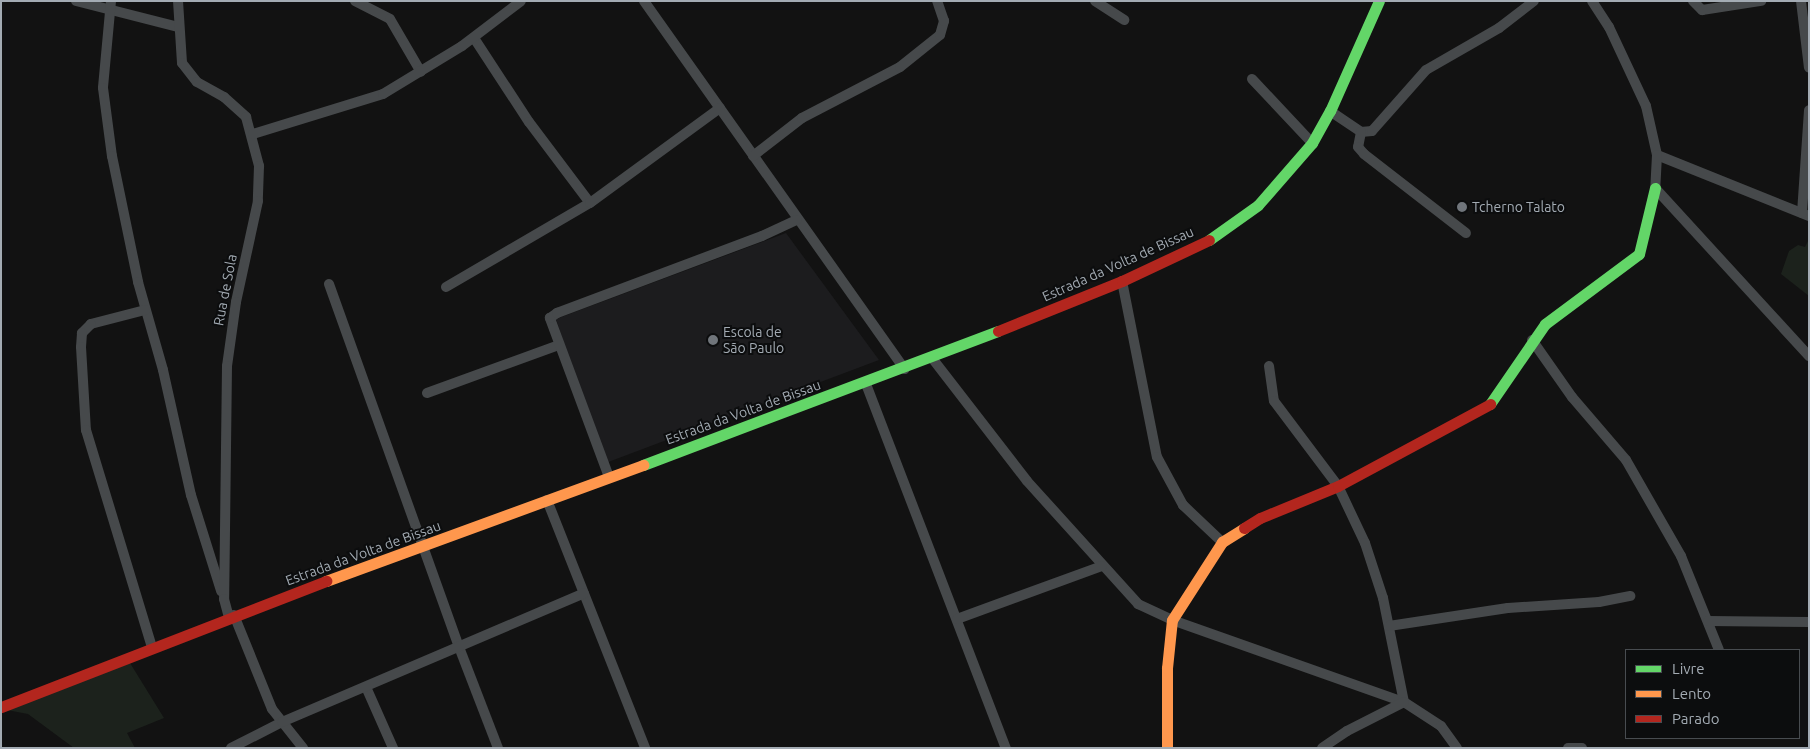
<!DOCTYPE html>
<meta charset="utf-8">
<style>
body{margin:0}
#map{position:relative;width:1810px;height:749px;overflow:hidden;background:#121212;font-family:Ubuntu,sans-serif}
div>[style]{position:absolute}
.built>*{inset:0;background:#1c1c1e}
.green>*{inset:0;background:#1c221c}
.street>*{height:10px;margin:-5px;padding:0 5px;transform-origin:5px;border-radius:5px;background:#46494b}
.fast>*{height:11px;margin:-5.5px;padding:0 5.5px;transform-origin:5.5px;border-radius:5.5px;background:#63d668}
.slow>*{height:11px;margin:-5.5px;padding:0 5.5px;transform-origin:5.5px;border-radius:5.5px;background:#ff974d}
.jam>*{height:11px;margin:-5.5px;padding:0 5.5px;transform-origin:5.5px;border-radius:5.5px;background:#b3261e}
.dots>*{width:14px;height:14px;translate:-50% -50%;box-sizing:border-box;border:2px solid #0c0d0e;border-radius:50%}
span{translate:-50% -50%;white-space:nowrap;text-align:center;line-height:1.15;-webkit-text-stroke:4px #0c0d0e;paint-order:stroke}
.poi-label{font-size:14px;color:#a3abb3}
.left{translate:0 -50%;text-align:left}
.street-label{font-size:14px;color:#a3abb3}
.frame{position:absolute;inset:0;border:2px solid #a3abb3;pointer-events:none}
.legend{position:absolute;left:1625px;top:649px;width:175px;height:90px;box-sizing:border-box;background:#0c0d0e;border:1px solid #484c50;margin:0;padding:6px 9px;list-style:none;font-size:15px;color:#a3abb3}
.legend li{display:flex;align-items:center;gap:10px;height:25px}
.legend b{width:25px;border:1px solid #484c50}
</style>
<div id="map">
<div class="built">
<i style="clip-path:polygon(786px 233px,879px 360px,603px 464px,556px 319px)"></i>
</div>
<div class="green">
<i style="clip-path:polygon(1809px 239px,1809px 296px,1781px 274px,1789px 251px,1798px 245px,1805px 247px)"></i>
<i style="clip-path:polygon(130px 663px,164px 718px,127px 733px,135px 748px,74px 748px,28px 714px,7px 710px)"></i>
</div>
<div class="street">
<i style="left:76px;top:1px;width:105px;rotate:14.3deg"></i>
<i style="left:111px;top:1px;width:87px;rotate:95.3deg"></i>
<i style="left:103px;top:88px;width:69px;rotate:82.5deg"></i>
<i style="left:112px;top:156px;width:129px;rotate:78.3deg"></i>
<i style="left:138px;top:282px;width:91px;rotate:74.1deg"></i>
<i style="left:163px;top:370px;width:128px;rotate:77.4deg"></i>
<i style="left:191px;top:495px;width:101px;rotate:72.6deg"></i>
<i style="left:178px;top:1px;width:62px;rotate:86.3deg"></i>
<i style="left:182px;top:63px;width:24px;rotate:52deg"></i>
<i style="left:197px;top:82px;width:31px;rotate:29deg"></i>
<i style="left:224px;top:97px;width:30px;rotate:42deg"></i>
<i style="left:246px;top:117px;width:51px;rotate:75.1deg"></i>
<i style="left:259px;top:166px;width:35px;rotate:92deg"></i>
<i style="left:258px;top:201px;width:103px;rotate:102.3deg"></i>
<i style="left:236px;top:302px;width:65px;rotate:98deg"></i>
<i style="left:227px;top:366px;width:233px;rotate:90.7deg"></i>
<i style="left:224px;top:599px;width:20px;rotate:75deg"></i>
<i style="left:355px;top:1px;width:39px;rotate:27deg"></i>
<i style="left:390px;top:19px;width:61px;rotate:59.7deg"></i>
<i style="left:644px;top:1px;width:451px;rotate:54.7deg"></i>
<i style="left:1095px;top:1px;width:35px;rotate:33deg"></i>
<i style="left:1592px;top:1px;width:31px;rotate:57deg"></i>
<i style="left:1609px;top:27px;width:87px;rotate:64.9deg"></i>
<i style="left:1646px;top:106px;width:50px;rotate:77.3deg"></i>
<i style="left:1657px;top:155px;width:164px;rotate:21.9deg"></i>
<i style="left:1693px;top:1px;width:13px;rotate:45deg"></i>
<i style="left:1702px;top:10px;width:60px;rotate:-8.7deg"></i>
<i style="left:1801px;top:1px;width:67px;rotate:83.2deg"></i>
<i style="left:474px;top:38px;width:100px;rotate:56.8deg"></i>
<i style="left:529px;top:122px;width:101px;rotate:53deg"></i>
<i style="left:1252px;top:79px;width:88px;rotate:46.8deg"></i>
<i style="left:1330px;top:111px;width:37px;rotate:34deg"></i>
<i style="left:1361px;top:132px;width:11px;rotate:-5deg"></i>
<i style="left:1372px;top:131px;width:81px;rotate:-48.5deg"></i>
<i style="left:1426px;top:70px;width:84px;rotate:-29.9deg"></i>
<i style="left:1499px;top:28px;width:44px;rotate:-37.6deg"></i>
<i style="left:1361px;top:132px;width:15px;rotate:101deg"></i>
<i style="left:1358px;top:147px;width:9px;rotate:49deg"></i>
<i style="left:1364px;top:154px;width:129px;rotate:37.8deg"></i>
<i style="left:253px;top:134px;width:136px;rotate:-17.1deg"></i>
<i style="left:383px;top:94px;width:92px;rotate:-31.3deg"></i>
<i style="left:462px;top:46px;width:74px;rotate:-37.3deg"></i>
<i style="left:1657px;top:155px;width:33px;rotate:93deg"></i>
<i style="left:1655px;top:188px;width:228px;rotate:47.5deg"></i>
<i style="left:753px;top:156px;width:62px;rotate:-37.8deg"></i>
<i style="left:802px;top:118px;width:110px;rotate:-27.5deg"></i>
<i style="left:900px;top:67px;width:51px;rotate:-38.7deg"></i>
<i style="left:940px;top:35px;width:15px;rotate:-74deg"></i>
<i style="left:944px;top:21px;width:21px;rotate:-109deg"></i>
<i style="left:1802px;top:213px;width:103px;rotate:-86.1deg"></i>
<i style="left:1122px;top:281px;width:179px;rotate:78.8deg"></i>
<i style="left:1157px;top:457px;width:55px;rotate:61.6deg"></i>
<i style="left:1183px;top:505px;width:54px;rotate:43.5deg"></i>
<i style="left:329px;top:284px;width:386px;rotate:70.3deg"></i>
<i style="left:459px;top:647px;width:108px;rotate:68.9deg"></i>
<i style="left:446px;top:287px;width:167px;rotate:-30.3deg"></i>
<i style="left:590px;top:203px;width:161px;rotate:-36.2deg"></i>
<i style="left:145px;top:310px;width:56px;rotate:165.5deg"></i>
<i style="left:91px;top:324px;width:13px;rotate:135deg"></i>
<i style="left:82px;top:333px;width:14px;rotate:94deg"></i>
<i style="left:81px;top:347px;width:83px;rotate:86.6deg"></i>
<i style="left:86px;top:430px;width:227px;rotate:73.1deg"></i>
<i style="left:1532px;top:340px;width:70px;rotate:54.9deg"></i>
<i style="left:1572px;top:397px;width:83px;rotate:49.4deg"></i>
<i style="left:1626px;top:460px;width:111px;rotate:60.2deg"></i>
<i style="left:1681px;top:556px;width:101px;rotate:68deg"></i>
<i style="left:932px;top:358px;width:155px;rotate:52.3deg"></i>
<i style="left:1027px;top:481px;width:166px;rotate:47.9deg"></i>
<i style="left:1138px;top:604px;width:38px;rotate:25deg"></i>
<i style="left:1172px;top:620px;width:246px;rotate:19.5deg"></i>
<i style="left:1404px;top:702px;width:44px;rotate:33deg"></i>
<i style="left:1441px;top:726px;width:27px;rotate:54deg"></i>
<i style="left:1269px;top:366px;width:35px;rotate:82deg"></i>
<i style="left:1274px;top:401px;width:106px;rotate:53deg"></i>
<i style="left:1338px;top:486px;width:63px;rotate:64.7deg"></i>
<i style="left:1365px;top:543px;width:58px;rotate:71.9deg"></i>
<i style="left:1383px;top:598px;width:106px;rotate:78.6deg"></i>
<i style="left:1404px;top:702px;width:64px;rotate:153deg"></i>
<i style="left:1347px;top:731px;width:30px;rotate:146deg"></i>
<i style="left:866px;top:384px;width:390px;rotate:69deg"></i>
<i style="left:427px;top:393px;width:140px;rotate:-20deg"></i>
<i style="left:609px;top:477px;width:170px;rotate:-110.4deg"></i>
<i style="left:550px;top:318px;width:9px;rotate:-36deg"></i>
<i style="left:557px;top:313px;width:219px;rotate:-20.6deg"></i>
<i style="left:762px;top:236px;width:38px;rotate:-25deg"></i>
<i style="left:547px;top:500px;width:267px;rotate:68.4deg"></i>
<i style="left:234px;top:615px;width:101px;rotate:68deg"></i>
<i style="left:272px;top:709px;width:50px;rotate:51.5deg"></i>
<i style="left:957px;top:619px;width:154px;rotate:-20.1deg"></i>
<i style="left:1708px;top:621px;width:101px;rotate:0.6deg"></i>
<i style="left:1389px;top:626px;width:120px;rotate:-8.6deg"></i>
<i style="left:1508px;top:608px;width:91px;rotate:-3.8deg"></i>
<i style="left:1599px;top:602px;width:32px;rotate:-11deg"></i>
<i style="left:366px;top:687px;width:67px;rotate:66.1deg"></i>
<i style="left:231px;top:748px;width:57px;rotate:-27deg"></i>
<i style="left:282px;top:722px;width:328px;rotate:-23.1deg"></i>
<i style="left:1568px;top:748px;width:14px"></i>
</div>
<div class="fast">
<i style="left:1209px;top:240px;width:60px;rotate:-35.5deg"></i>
<i style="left:1258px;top:205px;width:82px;rotate:-48.9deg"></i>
<i style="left:1312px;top:143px;width:37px;rotate:-61deg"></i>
<i style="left:1330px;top:111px;width:120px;rotate:-66deg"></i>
<i style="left:1490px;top:404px;width:97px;rotate:-55.5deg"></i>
<i style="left:1545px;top:324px;width:117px;rotate:-36.7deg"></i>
<i style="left:1639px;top:254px;width:68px;rotate:-76.4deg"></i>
<i style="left:643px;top:465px;width:379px;rotate:-20.7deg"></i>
</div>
<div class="slow">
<i style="left:326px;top:581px;width:338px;rotate:-20.1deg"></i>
<i style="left:1167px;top:748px;width:80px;rotate:-90deg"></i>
<i style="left:1167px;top:668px;width:48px;rotate:-84.1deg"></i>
<i style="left:1172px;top:620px;width:93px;rotate:-57.3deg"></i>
<i style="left:1222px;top:542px;width:26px;rotate:-32deg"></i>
</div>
<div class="jam">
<i style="left:998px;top:331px;width:134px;rotate:-22deg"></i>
<i style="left:1122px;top:281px;width:96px;rotate:-25.2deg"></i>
<i style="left:1244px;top:528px;width:19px;rotate:-32deg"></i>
<i style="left:1260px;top:518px;width:84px;rotate:-22.3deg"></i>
<i style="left:1338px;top:486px;width:173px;rotate:-28.3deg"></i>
<i style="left:1px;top:707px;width:349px;rotate:-21.2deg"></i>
</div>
<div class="dots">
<i style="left:1462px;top:207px;background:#70757b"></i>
<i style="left:713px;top:340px;background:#70757b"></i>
</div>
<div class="poi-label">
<span class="left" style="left:1472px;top:207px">Tcherno Talato</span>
<span class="left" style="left:723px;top:340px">Escola de<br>São Paulo</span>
</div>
<div class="street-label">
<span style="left:1118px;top:264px;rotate:-24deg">Estrada da Volta de Bissau</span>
<span style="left:225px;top:290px;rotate:-79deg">Rua de Sola</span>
<span style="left:743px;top:412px;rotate:-20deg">Estrada da Volta de Bissau</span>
<span style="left:363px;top:553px;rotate:-20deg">Estrada da Volta de Bissau</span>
</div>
<div class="frame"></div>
<ul class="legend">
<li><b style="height:6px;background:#63d668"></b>Livre</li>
<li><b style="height:6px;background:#ff974d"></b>Lento</li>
<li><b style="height:6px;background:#b3261e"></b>Parado</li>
</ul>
</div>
